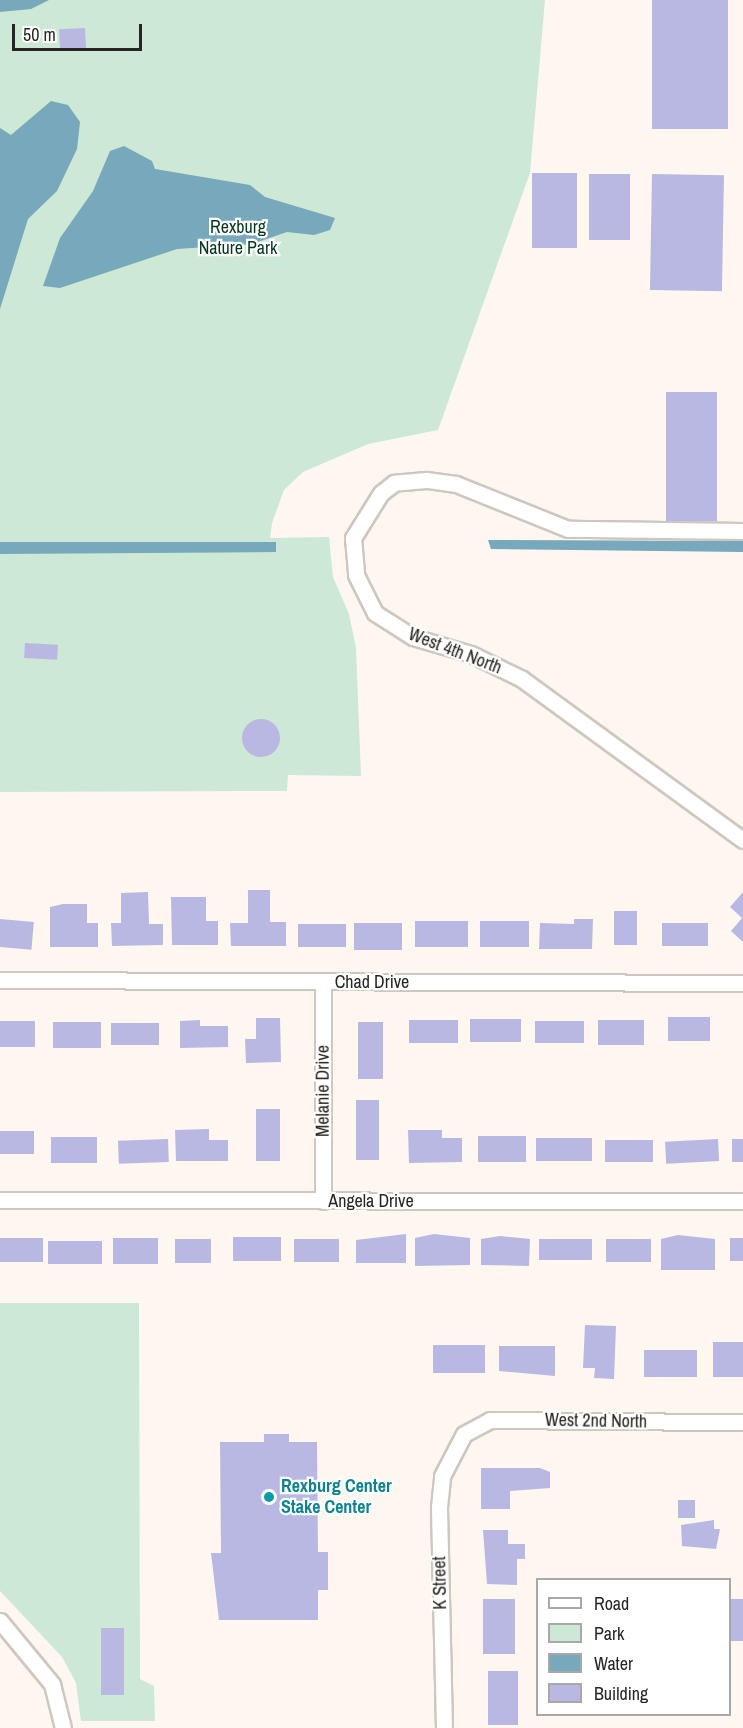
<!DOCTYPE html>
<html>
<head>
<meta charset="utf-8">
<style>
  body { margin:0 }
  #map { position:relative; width:743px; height:1728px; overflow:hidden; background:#fef7f0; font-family:"Archivo Narrow",sans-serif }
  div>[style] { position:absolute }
  .green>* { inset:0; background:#cde8d5 }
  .water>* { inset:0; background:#77a8bb }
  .building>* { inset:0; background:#b8b8e2; transform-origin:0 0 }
  .round { border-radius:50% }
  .roads { filter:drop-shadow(2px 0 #cec7c0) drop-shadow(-2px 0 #cec7c0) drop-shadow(0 2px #cec7c0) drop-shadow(0 -2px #cec7c0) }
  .minor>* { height:15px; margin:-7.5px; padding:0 7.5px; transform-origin:7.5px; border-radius:7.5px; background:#fff }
  .dots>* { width:16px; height:16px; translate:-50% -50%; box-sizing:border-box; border:3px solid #fff; border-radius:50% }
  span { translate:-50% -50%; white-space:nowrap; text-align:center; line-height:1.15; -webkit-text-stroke:4.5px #fff; paint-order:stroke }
  .park-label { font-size:18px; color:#02371d }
  .street-label { font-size:18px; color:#272522 }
  .culture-label { font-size:18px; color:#0d838f; font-weight:700 }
  .left { translate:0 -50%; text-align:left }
  .legend { position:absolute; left:536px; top:1578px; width:195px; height:138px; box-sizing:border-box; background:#fff; border:2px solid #a9a8a7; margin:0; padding:8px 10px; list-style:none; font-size:18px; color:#272522 }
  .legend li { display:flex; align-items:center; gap:12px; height:30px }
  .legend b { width:30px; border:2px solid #a9a8a7 }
  .scale { position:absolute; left:12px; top:24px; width:130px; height:27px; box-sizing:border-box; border:3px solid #272522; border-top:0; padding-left:8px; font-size:18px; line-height:21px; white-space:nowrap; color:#272522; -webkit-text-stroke:4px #fff; paint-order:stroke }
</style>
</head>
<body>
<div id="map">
  <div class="green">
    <i style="clip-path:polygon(0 0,545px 0,530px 173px,438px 430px,368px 444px,303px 472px,284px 490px,272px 523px,270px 538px,329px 537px,333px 577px,349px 614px,356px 648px,361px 776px,288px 775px,287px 791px,0 792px)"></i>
    <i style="clip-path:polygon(0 1303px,139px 1303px,140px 1679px,154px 1686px,155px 1721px,81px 1721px,76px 1683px,62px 1657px,0 1591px)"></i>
  </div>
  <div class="water">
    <i style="clip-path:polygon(0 0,49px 0,31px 9px,0 12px)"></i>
    <i style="clip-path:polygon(51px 101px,68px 105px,80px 122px,77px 149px,57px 191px,28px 219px,0 309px,0 128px,11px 135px)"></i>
    <i style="clip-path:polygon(124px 146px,152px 161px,155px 169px,250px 185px,265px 197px,335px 218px,330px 230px,314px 235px,287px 232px,252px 244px,177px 249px,60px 288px,43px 286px,60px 238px,93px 191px,110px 151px)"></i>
    <i style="clip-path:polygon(488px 540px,743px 541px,743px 552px,491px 549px)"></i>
    <i style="clip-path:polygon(0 542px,276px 542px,276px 552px,0 554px)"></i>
  </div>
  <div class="building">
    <i style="left:652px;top:0;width:76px;height:129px"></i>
    <i style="left:85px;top:28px;width:20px;height:26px;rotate:87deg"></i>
    <i style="left:532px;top:173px;width:45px;height:75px"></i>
    <i style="left:589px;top:174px;width:41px;height:66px"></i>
    <i style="left:652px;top:174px;width:72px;height:116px;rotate:1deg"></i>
    <i style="left:666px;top:392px;width:51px;height:129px"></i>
    <i style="left:25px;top:643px;width:33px;height:15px;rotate:3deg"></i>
    <i class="round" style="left:242px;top:719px;width:38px;height:38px"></i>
    <i style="clip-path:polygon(248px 890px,270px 890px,270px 922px,286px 922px,286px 946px,231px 946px,230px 923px,248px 923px)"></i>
    <i style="clip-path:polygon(148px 892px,149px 924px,163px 924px,163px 945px,112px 946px,111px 923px,121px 923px,121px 893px)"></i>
    <i style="clip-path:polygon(743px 892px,743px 942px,731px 931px,742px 918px,730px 907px)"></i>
    <i style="clip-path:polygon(171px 897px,206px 897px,206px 921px,218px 921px,218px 945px,172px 945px)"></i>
    <i style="clip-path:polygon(63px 904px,87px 904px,87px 923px,98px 923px,98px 947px,50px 947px,50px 907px)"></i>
    <i style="left:637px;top:911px;width:34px;height:23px;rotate:90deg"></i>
    <i style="left:0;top:919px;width:34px;height:28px;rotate:5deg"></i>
    <i style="clip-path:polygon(574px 919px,593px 919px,592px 949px,539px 949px,540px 923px,574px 924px)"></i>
    <i style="left:415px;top:921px;width:53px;height:26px"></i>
    <i style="left:480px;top:921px;width:49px;height:26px"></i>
    <i style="left:354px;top:923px;width:48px;height:27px"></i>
    <i style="left:662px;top:923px;width:46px;height:23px"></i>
    <i style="left:298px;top:924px;width:48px;height:23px"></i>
    <i style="left:668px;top:1017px;width:42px;height:24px"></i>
    <i style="clip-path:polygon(256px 1018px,280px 1018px,281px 1062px,246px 1063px,245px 1039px,256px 1039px)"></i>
    <i style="left:470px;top:1019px;width:51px;height:23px"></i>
    <i style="clip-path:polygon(200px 1020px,200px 1026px,228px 1026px,228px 1047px,180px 1048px,180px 1021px)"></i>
    <i style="left:409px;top:1020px;width:49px;height:23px"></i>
    <i style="left:598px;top:1020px;width:46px;height:25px"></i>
    <i style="left:0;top:1021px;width:35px;height:26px"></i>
    <i style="left:535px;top:1021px;width:49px;height:22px"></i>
    <i style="left:53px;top:1022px;width:48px;height:26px"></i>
    <i style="left:358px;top:1022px;width:25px;height:57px"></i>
    <i style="left:111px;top:1023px;width:48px;height:22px"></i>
    <i style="left:356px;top:1100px;width:23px;height:60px"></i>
    <i style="left:256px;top:1109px;width:24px;height:52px"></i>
    <i style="clip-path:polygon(209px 1129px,209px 1140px,228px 1140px,228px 1161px,176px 1161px,175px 1130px)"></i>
    <i style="clip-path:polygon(408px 1130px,442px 1130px,442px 1138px,462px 1138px,462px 1162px,409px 1163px)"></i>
    <i style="left:0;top:1131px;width:34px;height:23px"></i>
    <i style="left:478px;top:1136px;width:48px;height:26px"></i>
    <i style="left:51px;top:1137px;width:46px;height:26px"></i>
    <i style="left:536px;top:1138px;width:56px;height:23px"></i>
    <i style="left:168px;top:1139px;width:23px;height:50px;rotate:88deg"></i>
    <i style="left:718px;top:1139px;width:22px;height:53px;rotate:87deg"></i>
    <i style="left:732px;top:1139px;width:11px;height:23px"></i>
    <i style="left:605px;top:1140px;width:48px;height:22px"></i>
    <i style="clip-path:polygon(406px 1234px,406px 1263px,356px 1263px,356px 1240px)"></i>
    <i style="clip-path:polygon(434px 1234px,470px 1238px,470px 1265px,415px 1266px,415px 1238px)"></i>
    <i style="clip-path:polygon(678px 1235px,715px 1239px,715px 1270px,661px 1270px,661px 1239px)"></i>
    <i style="clip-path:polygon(500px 1236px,530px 1239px,529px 1266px,481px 1265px,481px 1239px)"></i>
    <i style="left:233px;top:1237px;width:48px;height:24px"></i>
    <i style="left:0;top:1238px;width:43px;height:24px"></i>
    <i style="left:158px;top:1238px;width:26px;height:45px;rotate:90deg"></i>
    <i style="left:730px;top:1238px;width:13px;height:23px"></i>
    <i style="left:175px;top:1239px;width:36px;height:24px"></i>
    <i style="left:294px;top:1239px;width:45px;height:23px"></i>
    <i style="left:539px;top:1239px;width:53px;height:21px"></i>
    <i style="left:606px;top:1239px;width:45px;height:23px"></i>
    <i style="left:48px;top:1241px;width:54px;height:23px"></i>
    <i style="clip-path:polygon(585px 1325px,616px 1326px,614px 1379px,594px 1378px,595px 1368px,583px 1368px)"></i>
    <i style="left:713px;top:1342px;width:30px;height:35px"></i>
    <i style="left:433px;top:1345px;width:52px;height:28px"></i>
    <i style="clip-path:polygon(499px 1346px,555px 1346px,555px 1376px,499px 1371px)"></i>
    <i style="left:644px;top:1350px;width:53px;height:27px"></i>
    <i style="clip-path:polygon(264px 1434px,289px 1434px,289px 1442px,317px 1442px,318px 1552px,328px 1552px,328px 1590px,318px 1590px,318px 1620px,219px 1620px,211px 1553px,221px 1553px,220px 1442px,264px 1442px)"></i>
    <i style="clip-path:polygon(481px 1468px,540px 1468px,550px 1472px,550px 1488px,510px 1491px,510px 1509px,481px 1509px)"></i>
    <i style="left:678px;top:1500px;width:17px;height:18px"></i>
    <i style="clip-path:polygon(714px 1520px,714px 1529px,720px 1529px,716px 1549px,682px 1546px,681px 1525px)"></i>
    <i style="clip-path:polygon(483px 1530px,508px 1530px,508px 1544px,525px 1544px,525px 1559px,517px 1559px,517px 1585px,487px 1584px)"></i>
    <i style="left:483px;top:1599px;width:32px;height:55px"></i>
    <i style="left:730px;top:1599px;width:13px;height:42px"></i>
    <i style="left:101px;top:1628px;width:23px;height:67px"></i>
    <i style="left:518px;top:1671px;width:54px;height:30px;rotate:90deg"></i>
  </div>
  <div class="roads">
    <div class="minor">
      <i style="left:743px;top:531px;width:175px;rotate:-179.3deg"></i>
      <i style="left:568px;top:529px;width:121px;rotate:-158.1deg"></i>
      <i style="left:456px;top:484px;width:30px;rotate:-172deg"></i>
      <i style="left:426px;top:480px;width:32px;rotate:175deg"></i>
      <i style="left:394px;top:483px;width:16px;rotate:142deg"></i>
      <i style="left:381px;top:493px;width:53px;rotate:121.9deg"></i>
      <i style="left:353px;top:538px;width:37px;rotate:85deg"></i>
      <i style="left:356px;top:575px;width:42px;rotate:63.4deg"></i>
      <i style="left:375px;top:613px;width:45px;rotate:32.3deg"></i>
      <i style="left:413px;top:637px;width:60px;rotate:16.3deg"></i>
      <i style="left:471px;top:654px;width:57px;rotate:26.1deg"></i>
      <i style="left:522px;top:679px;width:273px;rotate:36.1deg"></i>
      <i style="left:0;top:980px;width:743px;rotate:0.23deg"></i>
      <i style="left:323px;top:981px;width:220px;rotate:90deg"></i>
      <i style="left:0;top:1200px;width:743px;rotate:0.08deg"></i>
      <i style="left:0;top:1621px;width:82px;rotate:50.5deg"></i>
      <i style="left:52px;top:1684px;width:45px;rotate:76deg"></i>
      <i style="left:444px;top:1728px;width:221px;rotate:-91.3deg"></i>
      <i style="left:439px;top:1507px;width:31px;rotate:-84deg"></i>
      <i style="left:442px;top:1476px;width:47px;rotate:-62.4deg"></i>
      <i style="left:464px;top:1434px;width:30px;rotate:-28deg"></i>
      <i style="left:490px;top:1420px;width:253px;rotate:0.5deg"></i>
    </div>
  </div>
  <div class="dots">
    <i style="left:269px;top:1497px;background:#0f9aa8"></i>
  </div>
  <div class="park-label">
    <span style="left:238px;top:238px">Rexburg<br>Nature Park</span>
  </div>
  <div class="street-label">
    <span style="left:455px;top:651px;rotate:21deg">West 4th North</span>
    <span style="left:372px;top:982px">Chad Drive</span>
    <span style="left:323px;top:1091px;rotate:-90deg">Melanie Drive</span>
    <span style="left:371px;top:1201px">Angela Drive</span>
    <span style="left:596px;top:1421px;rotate:1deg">West 2nd North</span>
    <span style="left:440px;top:1583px;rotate:-91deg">K Street</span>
  </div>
  <div class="culture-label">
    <span class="left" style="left:281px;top:1497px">Rexburg Center<br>Stake Center</span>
  </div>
  <ul class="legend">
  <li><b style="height:8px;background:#fff"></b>Road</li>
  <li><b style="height:16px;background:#cde8d5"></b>Park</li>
  <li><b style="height:16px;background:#77a8bb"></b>Water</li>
  <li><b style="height:16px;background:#b8b8e2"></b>Building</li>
  </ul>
  <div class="scale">50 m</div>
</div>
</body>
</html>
